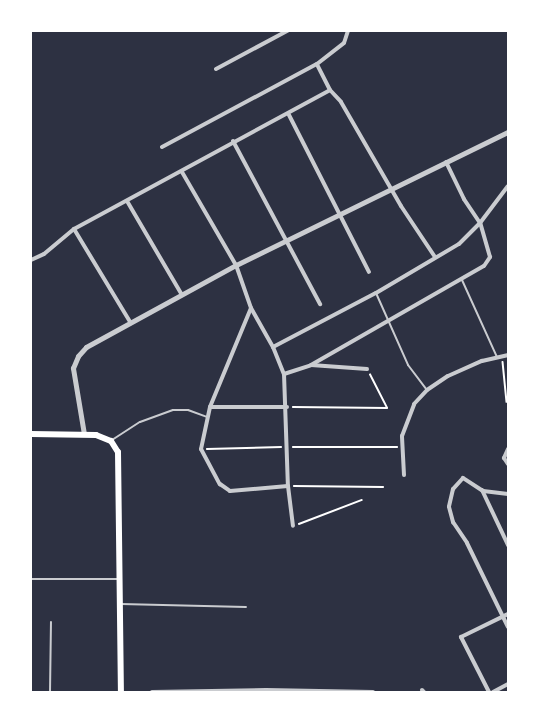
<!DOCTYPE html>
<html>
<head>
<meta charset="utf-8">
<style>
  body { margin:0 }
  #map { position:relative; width:539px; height:723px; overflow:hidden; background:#2d3142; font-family:Raleway,sans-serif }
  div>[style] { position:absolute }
  .path>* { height:1.5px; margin:-0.75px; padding:0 0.75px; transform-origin:0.75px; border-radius:0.75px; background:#fff }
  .service>* { height:2px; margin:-1px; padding:0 1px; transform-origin:1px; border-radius:1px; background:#caccd0 }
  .minor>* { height:4px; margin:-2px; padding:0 2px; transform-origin:2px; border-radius:2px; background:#caccd0 }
  .tertiary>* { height:5px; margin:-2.5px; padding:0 2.5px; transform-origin:2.5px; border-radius:2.5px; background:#caccd0 }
  .primary>* { height:6px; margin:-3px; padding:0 3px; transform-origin:3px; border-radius:3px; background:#fff }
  span { translate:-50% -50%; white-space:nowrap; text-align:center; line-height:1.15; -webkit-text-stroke:4px #fff; paint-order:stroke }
  .frame { position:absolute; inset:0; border:32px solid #fff; pointer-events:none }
</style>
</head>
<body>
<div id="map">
  <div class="path">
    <i style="left:503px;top:362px;width:40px;rotate:84.3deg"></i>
    <i style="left:293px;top:407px;width:94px;rotate:0.6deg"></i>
    <i style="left:387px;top:408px;width:37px;rotate:-117deg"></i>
    <i style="left:293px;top:447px;width:104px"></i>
    <i style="left:207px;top:449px;width:74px;rotate:-1.5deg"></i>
    <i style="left:294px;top:486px;width:89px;rotate:0.6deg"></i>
    <i style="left:299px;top:524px;width:67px;rotate:-20.9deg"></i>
  </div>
  <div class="service">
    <i style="left:462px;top:280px;width:85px;rotate:65.6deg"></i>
    <i style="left:376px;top:293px;width:79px;rotate:66deg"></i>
    <i style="left:408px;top:365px;width:30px;rotate:53deg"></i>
    <i style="left:112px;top:440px;width:33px;rotate:-33deg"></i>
    <i style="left:140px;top:422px;width:35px;rotate:-20deg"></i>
    <i style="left:173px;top:410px;width:15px"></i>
    <i style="left:188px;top:410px;width:20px;rotate:20deg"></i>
    <i style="left:31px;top:579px;width:87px"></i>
    <i style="left:121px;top:604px;width:125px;rotate:1.4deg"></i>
    <i style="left:50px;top:692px;width:70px;rotate:-89.2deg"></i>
  </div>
  <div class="minor">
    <i style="left:216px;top:69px;width:81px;rotate:-28.2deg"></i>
    <i style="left:330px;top:90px;width:16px;rotate:47deg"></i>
    <i style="left:341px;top:102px;width:120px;rotate:60deg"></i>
    <i style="left:401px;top:206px;width:61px;rotate:56.3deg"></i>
    <i style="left:289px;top:115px;width:176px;rotate:63deg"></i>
    <i style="left:233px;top:141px;width:185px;rotate:61.9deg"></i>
    <i style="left:162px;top:147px;width:176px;rotate:-28.2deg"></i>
    <i style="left:317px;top:64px;width:34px;rotate:-38deg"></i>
    <i style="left:344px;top:43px;width:13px;rotate:-72deg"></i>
    <i style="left:182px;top:172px;width:108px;rotate:59.9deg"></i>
    <i style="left:236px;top:265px;width:46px;rotate:70.8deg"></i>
    <i style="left:251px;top:308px;width:45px;rotate:60.6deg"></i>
    <i style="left:273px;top:347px;width:29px;rotate:68deg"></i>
    <i style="left:284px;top:374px;width:112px;rotate:88deg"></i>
    <i style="left:288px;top:486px;width:40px;rotate:82.9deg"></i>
    <i style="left:127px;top:201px;width:109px;rotate:59.7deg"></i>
    <i style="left:74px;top:229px;width:109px;rotate:58.9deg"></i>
    <i style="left:31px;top:260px;width:14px;rotate:-25deg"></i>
    <i style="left:44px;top:254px;width:39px;rotate:-40deg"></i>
    <i style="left:74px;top:229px;width:291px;rotate:-28.5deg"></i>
    <i style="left:330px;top:90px;width:29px;rotate:-117deg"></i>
    <i style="left:251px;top:308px;width:107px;rotate:112.5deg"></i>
    <i style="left:210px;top:407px;width:43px;rotate:102.1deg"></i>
    <i style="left:201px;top:449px;width:40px;rotate:62deg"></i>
    <i style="left:220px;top:484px;width:12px;rotate:35deg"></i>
    <i style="left:230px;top:491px;width:58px;rotate:-4.9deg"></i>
    <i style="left:273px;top:347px;width:116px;rotate:-27.7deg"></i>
    <i style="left:376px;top:293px;width:96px;rotate:-30.6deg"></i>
    <i style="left:459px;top:244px;width:30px;rotate:-45deg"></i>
    <i style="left:480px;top:223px;width:46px;rotate:-52.9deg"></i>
    <i style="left:367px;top:369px;width:56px;rotate:-175.9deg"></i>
    <i style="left:311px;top:365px;width:199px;rotate:-29.8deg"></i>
    <i style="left:484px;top:266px;width:11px;rotate:-56deg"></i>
    <i style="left:490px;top:257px;width:35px;rotate:-106deg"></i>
    <i style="left:480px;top:223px;width:29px;rotate:-124deg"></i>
    <i style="left:464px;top:199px;width:41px;rotate:-115.9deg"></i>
    <i style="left:284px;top:374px;width:28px;rotate:-18deg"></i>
    <i style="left:210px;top:407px;width:77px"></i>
    <i style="left:508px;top:449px;width:10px;rotate:114deg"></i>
    <i style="left:504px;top:458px;width:7px;rotate:56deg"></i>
    <i style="left:404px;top:475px;width:39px;rotate:-93deg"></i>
    <i style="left:402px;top:436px;width:34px;rotate:-69deg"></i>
    <i style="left:414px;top:404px;width:19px;rotate:-47deg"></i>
    <i style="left:427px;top:390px;width:25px;rotate:-34deg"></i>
    <i style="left:448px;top:376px;width:37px;rotate:-24deg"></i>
    <i style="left:482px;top:361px;width:27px;rotate:-13deg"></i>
    <i style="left:482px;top:490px;width:61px;rotate:64.7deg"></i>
    <i style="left:508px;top:494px;width:25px;rotate:-173deg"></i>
    <i style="left:483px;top:491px;width:24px;rotate:-147deg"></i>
    <i style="left:463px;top:478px;width:15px;rotate:132deg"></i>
    <i style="left:453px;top:489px;width:18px;rotate:103deg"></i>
    <i style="left:449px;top:507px;width:16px;rotate:75deg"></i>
    <i style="left:453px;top:522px;width:25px;rotate:56deg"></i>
    <i style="left:467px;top:543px;width:93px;rotate:64deg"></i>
    <i style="left:422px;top:690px;width:3px;rotate:45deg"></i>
    <i style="left:152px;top:692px;width:114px;rotate:-1deg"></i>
    <i style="left:266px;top:690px;width:107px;rotate:1.1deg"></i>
    <i style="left:489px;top:692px;width:62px;rotate:-117deg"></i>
    <i style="left:461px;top:637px;width:52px;rotate:-26.1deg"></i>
    <i style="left:493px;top:692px;width:17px;rotate:-28deg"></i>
  </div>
  <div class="tertiary">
    <i style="left:84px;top:434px;width:67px;rotate:-99.5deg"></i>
    <i style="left:73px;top:368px;width:13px;rotate:-67deg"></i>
    <i style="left:78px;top:356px;width:12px;rotate:-48deg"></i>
    <i style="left:86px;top:347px;width:171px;rotate:-28.7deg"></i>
    <i style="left:236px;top:265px;width:303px;rotate:-26.1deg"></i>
  </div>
  <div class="primary">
    <i style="left:31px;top:434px;width:65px;rotate:0.9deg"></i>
    <i style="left:96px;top:435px;width:16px;rotate:22deg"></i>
    <i style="left:111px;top:441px;width:13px;rotate:58deg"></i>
    <i style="left:118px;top:452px;width:240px;rotate:89.3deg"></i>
  </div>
  <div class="frame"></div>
</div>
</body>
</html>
